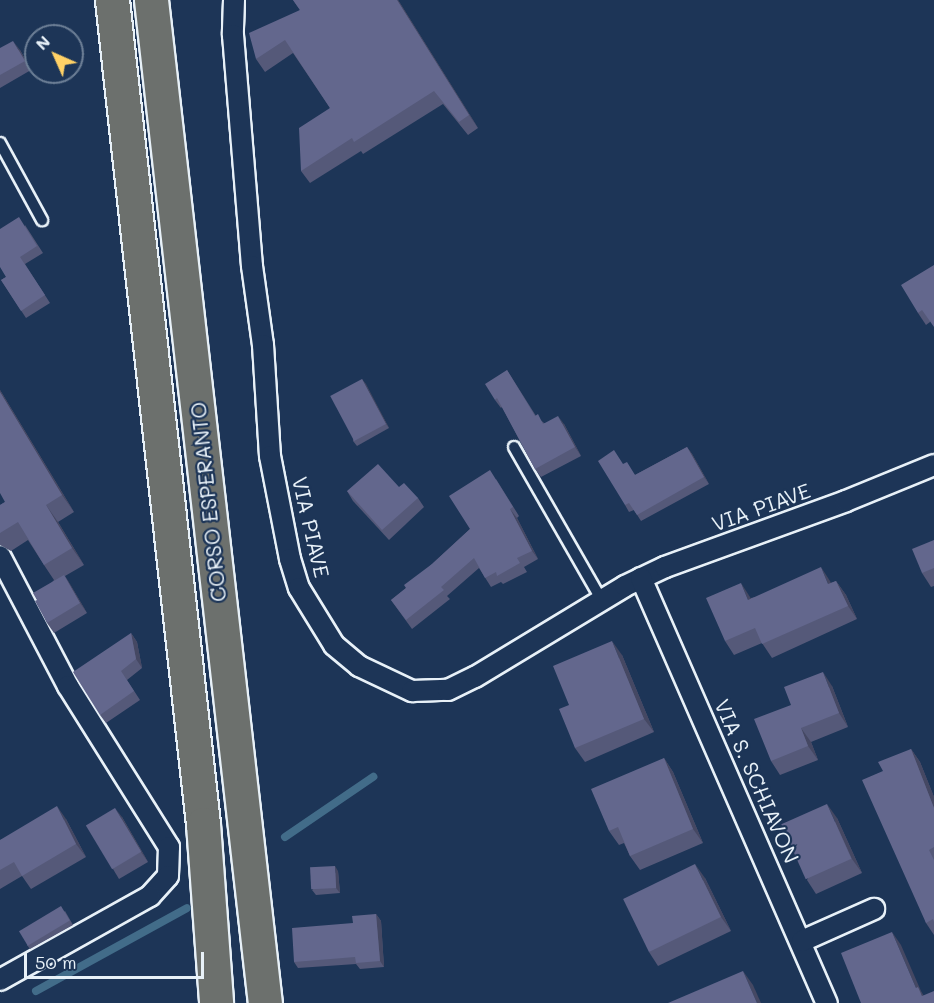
<!DOCTYPE html>
<html>
<head>
<meta charset="utf-8">
<style>
  body { margin:0 }
  #map { position:relative; width:934px; height:1003px; overflow:hidden; background:#1d3557; font-family:Mali,sans-serif }
  div>[style] { position:absolute }
  .stream>* { height:8px; margin:-4px; padding:0 4px; transform-origin:4px; border-radius:4px; background:#426c89 }
  .roads { filter:drop-shadow(2px 0 #e8f1f8) drop-shadow(-2px 0 #e8f1f8) drop-shadow(0 2px #e8f1f8) drop-shadow(0 -2px #e8f1f8) }
  .lane>* { height:10px; margin:-5px; padding:0 5px; transform-origin:5px; border-radius:5px; background:#1d3557 }
  .street>* { height:20px; margin:-10px; padding:0 10px; transform-origin:10px; border-radius:10px; background:#1d3557 }
  .highway>* { height:33px; margin:-16.5px; padding:0 16.5px; transform-origin:16.5px; border-radius:16.5px; background:#6c706d }
  .wall>* { inset:0; background:#555979 }
  .shaded-wall>* { inset:0; background:#454863 }
  .building>* { inset:0; background:#63678d; transform-origin:0 0 }
  span { translate:-50% -50%; white-space:nowrap; text-align:center; line-height:1.15; -webkit-text-stroke:4.5px #1d3557; paint-order:stroke }
  .street-label { font-size:21px; color:#e8f1f8 }
  .north { position:absolute; left:24px; top:24px; width:60px; height:60px; box-sizing:border-box; background:#1d3557; border:2px solid #6e8097; border-radius:50%; rotate:315deg; font-size:16px; font-weight:700; line-height:24px; text-align:center; color:#e8f1f8 }
  .north::after { content:''; display:block; margin:auto; width:21px; height:27px; background:#ffd166; clip-path:polygon(50% 0,100% 100%,50% 72%,0 100%) }
  .scale { position:absolute; left:24px; top:952px; width:180px; height:27px; box-sizing:border-box; border:3px solid #e8f1f8; border-top:0; padding-left:8px; font-size:18px; line-height:21px; white-space:nowrap; color:#e8f1f8; -webkit-text-stroke:4px #1d3557; paint-order:stroke }
</style>
</head>
<body>
<div id="map">
  <div class="stream">
    <i style="left:285px;top:837px;width:107px;rotate:-34.3deg"></i>
    <i style="left:36px;top:991px;width:172px;rotate:-28.8deg"></i>
  </div>
  <div class="roads">
    <div class="lane">
      <i style="left:0;top:143px;width:88px;rotate:61.4deg"></i>
      <i style="left:514px;top:447px;width:175px;rotate:60.2deg"></i>
    </div>
    <div class="street">
      <i style="left:234px;top:0;width:35px;rotate:92deg"></i>
      <i style="left:233px;top:35px;width:232px;rotate:85.3deg"></i>
      <i style="left:252px;top:266px;width:80px;rotate:82.1deg"></i>
      <i style="left:263px;top:345px;width:111px;rotate:86.4deg"></i>
      <i style="left:270px;top:456px;width:105px;rotate:79deg"></i>
      <i style="left:290px;top:559px;width:30px;rotate:73deg"></i>
      <i style="left:299px;top:588px;width:67px;rotate:58.4deg"></i>
      <i style="left:334px;top:645px;width:33px;rotate:40deg"></i>
      <i style="left:359px;top:666px;width:59px;rotate:25.3deg"></i>
      <i style="left:412px;top:691px;width:36px;rotate:-2deg"></i>
      <i style="left:448px;top:690px;width:30px;rotate:-26deg"></i>
      <i style="left:475px;top:677px;width:175px;rotate:-31.2deg"></i>
      <i style="left:625px;top:586px;width:44px;rotate:-25.4deg"></i>
      <i style="left:665px;top:567px;width:193px;rotate:-20deg"></i>
      <i style="left:846px;top:501px;width:95px;rotate:-22.2deg"></i>
      <i style="left:0;top:556px;width:147px;rotate:62.4deg"></i>
      <i style="left:68px;top:686px;width:190px;rotate:57.9deg"></i>
      <i style="left:169px;top:847px;width:29px;rotate:92deg"></i>
      <i style="left:168px;top:876px;width:27px;rotate:132deg"></i>
      <i style="left:150px;top:896px;width:172px;rotate:150.8deg"></i>
      <i style="left:641px;top:578px;width:464px;rotate:66.4deg"></i>
      <i style="left:802px;top:941px;width:79px;rotate:-24deg"></i>
    </div>
    <div class="highway">
      <i style="left:112px;top:0;width:829px;rotate:83.7deg"></i>
      <i style="left:203px;top:824px;width:179px;rotate:85.8deg"></i>
      <i style="left:151px;top:0;width:1009px;rotate:83.52deg"></i>
    </div>
  </div>
  <div class="wall">
    <i style="clip-path:polygon(293px 0,398px 0,478px 128px,468px 135px,443px 104px,363px 154px,361px 151px,310px 183px,301px 171px,330px 108px,293px 53px,265px 72px,256px 59px,300px 10px)"></i>
    <i style="clip-path:polygon(0 48px,20px 50px,31px 70px,0 88px)"></i>
    <i style="clip-path:polygon(25px 225px,43px 253px,25px 264px,50px 303px,26px 318px,1px 280px,6px 277px)"></i>
    <i style="clip-path:polygon(934px 265px,930px 322px,926px 325px,918px 313px)"></i>
    <i style="clip-path:polygon(507px 370px,536px 416px,544px 423px,564px 424px,581px 456px,541px 477px,535px 469px,502px 407px,501px 408px,495px 400px)"></i>
    <i style="clip-path:polygon(362px 379px,389px 428px,357px 446px,353px 441px)"></i>
    <i style="clip-path:polygon(0 390px,74px 512px,58px 522px,84px 565px,65px 576px,87px 613px,54px 633px,47px 623px,37px 600px,54px 580px,44px 565px,28px 540px,11px 551px,0 545px,0 505px,5px 502px)"></i>
    <i style="clip-path:polygon(687px 447px,692px 454px,709px 484px,641px 521px,634px 510px,629px 512px,625px 505px,623px 464px,635px 475px)"></i>
    <i style="clip-path:polygon(496px 479px,519px 516px,517px 518px,538px 559px,524px 567px,527px 572px,503px 584px,501px 582px,491px 587px,479px 568px,447px 596px,450px 599px,412px 629px,391px 600px,406px 588px,470px 529px)"></i>
    <i style="clip-path:polygon(399px 487px,418px 498px,424px 507px,389px 540px,353px 501px,347px 491px)"></i>
    <i style="clip-path:polygon(934px 540px,934px 586px,931px 587px,922px 573px)"></i>
    <i style="clip-path:polygon(836px 581px,846px 595px,857px 619px,772px 658px,762px 643px,734px 655px,725px 641px,751px 598px,831px 583px)"></i>
    <i style="clip-path:polygon(131px 633px,137px 642px,142px 668px,127px 680px,140px 700px,106px 723px,100px 715px)"></i>
    <i style="clip-path:polygon(622px 655px,654px 732px,585px 762px,575px 748px,569px 705px)"></i>
    <i style="clip-path:polygon(832px 686px,848px 727px,811px 742px,818px 760px,780px 775px,771px 761px,791px 705px)"></i>
    <i style="clip-path:polygon(911px 749px,920px 762px,934px 797px,934px 935px,926px 923px,883px 771px)"></i>
    <i style="clip-path:polygon(664px 758px,673px 772px,703px 843px,640px 870px,630px 856px,624px 843px,619px 845px,609px 831px)"></i>
    <i style="clip-path:polygon(122px 817px,148px 862px,119px 879px,113px 869px)"></i>
    <i style="clip-path:polygon(837px 818px,862px 873px,816px 894px,807px 880px)"></i>
    <i style="clip-path:polygon(66px 819px,86px 857px,31px 889px,22px 876px,0 889px,0 840px)"></i>
    <i style="clip-path:polygon(338px 871px,340px 893px,316px 895px,312px 890px)"></i>
    <i style="clip-path:polygon(705px 878px,731px 931px,658px 966px,649px 952px)"></i>
    <i style="clip-path:polygon(65px 911px,73px 925px,30px 949px,27px 945px)"></i>
    <i style="clip-path:polygon(376px 914px,381px 921px,384px 967px,360px 969px,356px 964px,298px 968px,294px 962px,353px 923px)"></i>
  </div>
  <div class="shaded-wall">
    <i style="clip-path:polygon(397px 0,398px 0,478px 128px,469px 115px)"></i>
    <i style="clip-path:polygon(13px 41px,20px 50px,31px 70px,25px 61px)"></i>
    <i style="clip-path:polygon(362px 379px,366px 384px,389px 428px,386px 424px)"></i>
    <i style="clip-path:polygon(0 390px,74px 512px,62px 495px,0 392px)"></i>
    <i style="clip-path:polygon(558px 416px,564px 424px,581px 456px,575px 447px)"></i>
    <i style="clip-path:polygon(687px 447px,692px 454px,709px 484px,704px 477px)"></i>
    <i style="clip-path:polygon(46px 505px,58px 522px,84px 565px,72px 548px)"></i>
    <i style="clip-path:polygon(510px 509px,517px 518px,538px 559px,532px 551px)"></i>
    <i style="clip-path:polygon(821px 567px,830px 581px,838px 598px,828px 584px)"></i>
    <i style="clip-path:polygon(64px 575px,70px 584px,87px 613px,80px 603px)"></i>
    <i style="clip-path:polygon(836px 581px,846px 595px,857px 619px,848px 606px)"></i>
    <i style="clip-path:polygon(741px 583px,750px 597px,758px 614px,748px 600px)"></i>
    <i style="clip-path:polygon(131px 633px,137px 642px,142px 668px,136px 659px)"></i>
    <i style="clip-path:polygon(612px 641px,622px 655px,654px 732px,644px 719px)"></i>
    <i style="clip-path:polygon(823px 672px,832px 686px,848px 727px,839px 713px)"></i>
    <i style="clip-path:polygon(801px 728px,811px 742px,818px 760px,808px 746px)"></i>
    <i style="clip-path:polygon(911px 749px,920px 762px,934px 797px,934px 808px)"></i>
    <i style="clip-path:polygon(664px 758px,673px 772px,703px 843px,693px 829px)"></i>
    <i style="clip-path:polygon(827px 804px,837px 818px,862px 873px,852px 859px)"></i>
    <i style="clip-path:polygon(57px 806px,66px 819px,86px 857px,76px 844px)"></i>
    <i style="clip-path:polygon(115px 808px,122px 817px,148px 862px,141px 852px)"></i>
    <i style="clip-path:polygon(695px 864px,705px 878px,731px 931px,721px 917px)"></i>
    <i style="clip-path:polygon(335px 866px,338px 871px,340px 893px,336px 888px)"></i>
    <i style="clip-path:polygon(376px 914px,381px 921px,384px 967px,380px 961px)"></i>
    <i style="clip-path:polygon(892px 932px,901px 945px,921px 991px,928px 1003px,916px 988px)"></i>
    <i style="clip-path:polygon(743px 971px,753px 985px,761px 1003px,757px 1003px)"></i>
  </div>
  <div class="building">
    <i style="clip-path:polygon(293px 0,397px 0,469px 115px,459px 122px,434px 91px,354px 142px,352px 138px,301px 171px,299px 128px,330px 108px,285px 40px,256px 59px,249px 33px,300px 10px)"></i>
    <i style="clip-path:polygon(13px 41px,25px 61px,0 75px,0 48px)"></i>
    <i style="clip-path:polygon(19px 217px,37px 246px,20px 257px,45px 295px,21px 311px,1px 280px,6px 277px,0 267px,0 229px)"></i>
    <i style="clip-path:polygon(934px 265px,934px 327px,922px 310px,918px 313px,901px 285px)"></i>
    <i style="clip-path:polygon(507px 370px,535px 416px,538px 414px,543px 424px,558px 416px,575px 447px,535px 469px,497px 398px,495px 400px,485px 384px)"></i>
    <i style="left:362px;top:379px;width:51px;height:36px;rotate:62deg"></i>
    <i style="clip-path:polygon(0 392px,62px 495px,46px 505px,72px 548px,44px 565px,18px 522px,0 533px,0 505px,5px 502px,0 493px)"></i>
    <i style="clip-path:polygon(687px 447px,704px 477px,637px 515px,629px 503px,625px 505px,598px 461px,614px 450px,623px 464px,627px 462px,635px 475px)"></i>
    <i style="clip-path:polygon(378px 464px,399px 487px,404px 483px,418px 498px,382px 530px,347px 491px)"></i>
    <i style="clip-path:polygon(490px 470px,513px 507px,510px 509px,532px 551px,517px 558px,520px 563px,497px 576px,496px 572px,485px 578px,474px 558px,441px 587px,444px 590px,406px 620px,391px 600px,406px 588px,404px 585px,432px 564px,470px 529px,449px 496px)"></i>
    <i style="clip-path:polygon(934px 540px,934px 568px,922px 573px,912px 549px)"></i>
    <i style="clip-path:polygon(821px 567px,828px 584px,836px 581px,848px 606px,762px 644px,755px 628px,725px 641px,706px 598px,741px 583px,748px 600px)"></i>
    <i style="clip-path:polygon(64px 575px,80px 603px,47px 623px,35px 601px,37px 600px,33px 593px)"></i>
    <i style="clip-path:polygon(131px 633px,136px 659px,121px 671px,134px 691px,100px 715px,73px 672px)"></i>
    <i style="clip-path:polygon(612px 641px,644px 719px,575px 748px,559px 709px,569px 705px,553px 666px)"></i>
    <i style="clip-path:polygon(823px 672px,839px 713px,801px 728px,808px 746px,771px 761px,754px 719px,791px 705px,784px 687px)"></i>
    <i style="clip-path:polygon(911px 749px,934px 808px,934px 847px,929px 850px,934px 860px,934px 922px,933px 919px,926px 923px,862px 780px,883px 771px,878px 762px)"></i>
    <i style="clip-path:polygon(664px 758px,693px 829px,630px 856px,618px 827px,609px 831px,591px 789px)"></i>
    <i style="left:827px;top:804px;width:60px;height:50px;rotate:66deg"></i>
    <i style="clip-path:polygon(57px 806px,76px 844px,22px 876px,14px 862px,0 870px,0 840px)"></i>
    <i style="left:115px;top:808px;width:51px;height:34px;rotate:59deg"></i>
    <i style="left:695px;top:864px;width:59px;height:80px;rotate:64deg"></i>
    <i style="left:335px;top:866px;width:22px;height:25px;rotate:87deg"></i>
    <i style="left:61px;top:906px;width:17px;height:49px;rotate:59deg"></i>
    <i style="clip-path:polygon(376px 914px,380px 961px,356px 963px,355px 957px,294px 962px,292px 928px,353px 923px,352px 916px)"></i>
    <i style="clip-path:polygon(892px 932px,916px 988px,918px 987px,922px 996px,934px 991px,934px 1003px,861px 1003px,841px 953px)"></i>
    <i style="clip-path:polygon(743px 971px,757px 1003px,668px 1003px)"></i>
  </div>
  <div class="street-label">
    <span style="left:208px;top:502px;rotate:-96deg">CORSO ESPERANTO</span>
    <span style="left:761px;top:507px;rotate:-20deg">VIA PIAVE</span>
    <span style="left:311px;top:527px;rotate:77deg">VIA PIAVE</span>
    <span style="left:757px;top:781px;rotate:66deg">VIA S. SCHIAVON</span>
  </div>
  <div class="north">N</div>
  <div class="scale">50 m</div>
</div>
</body>
</html>
